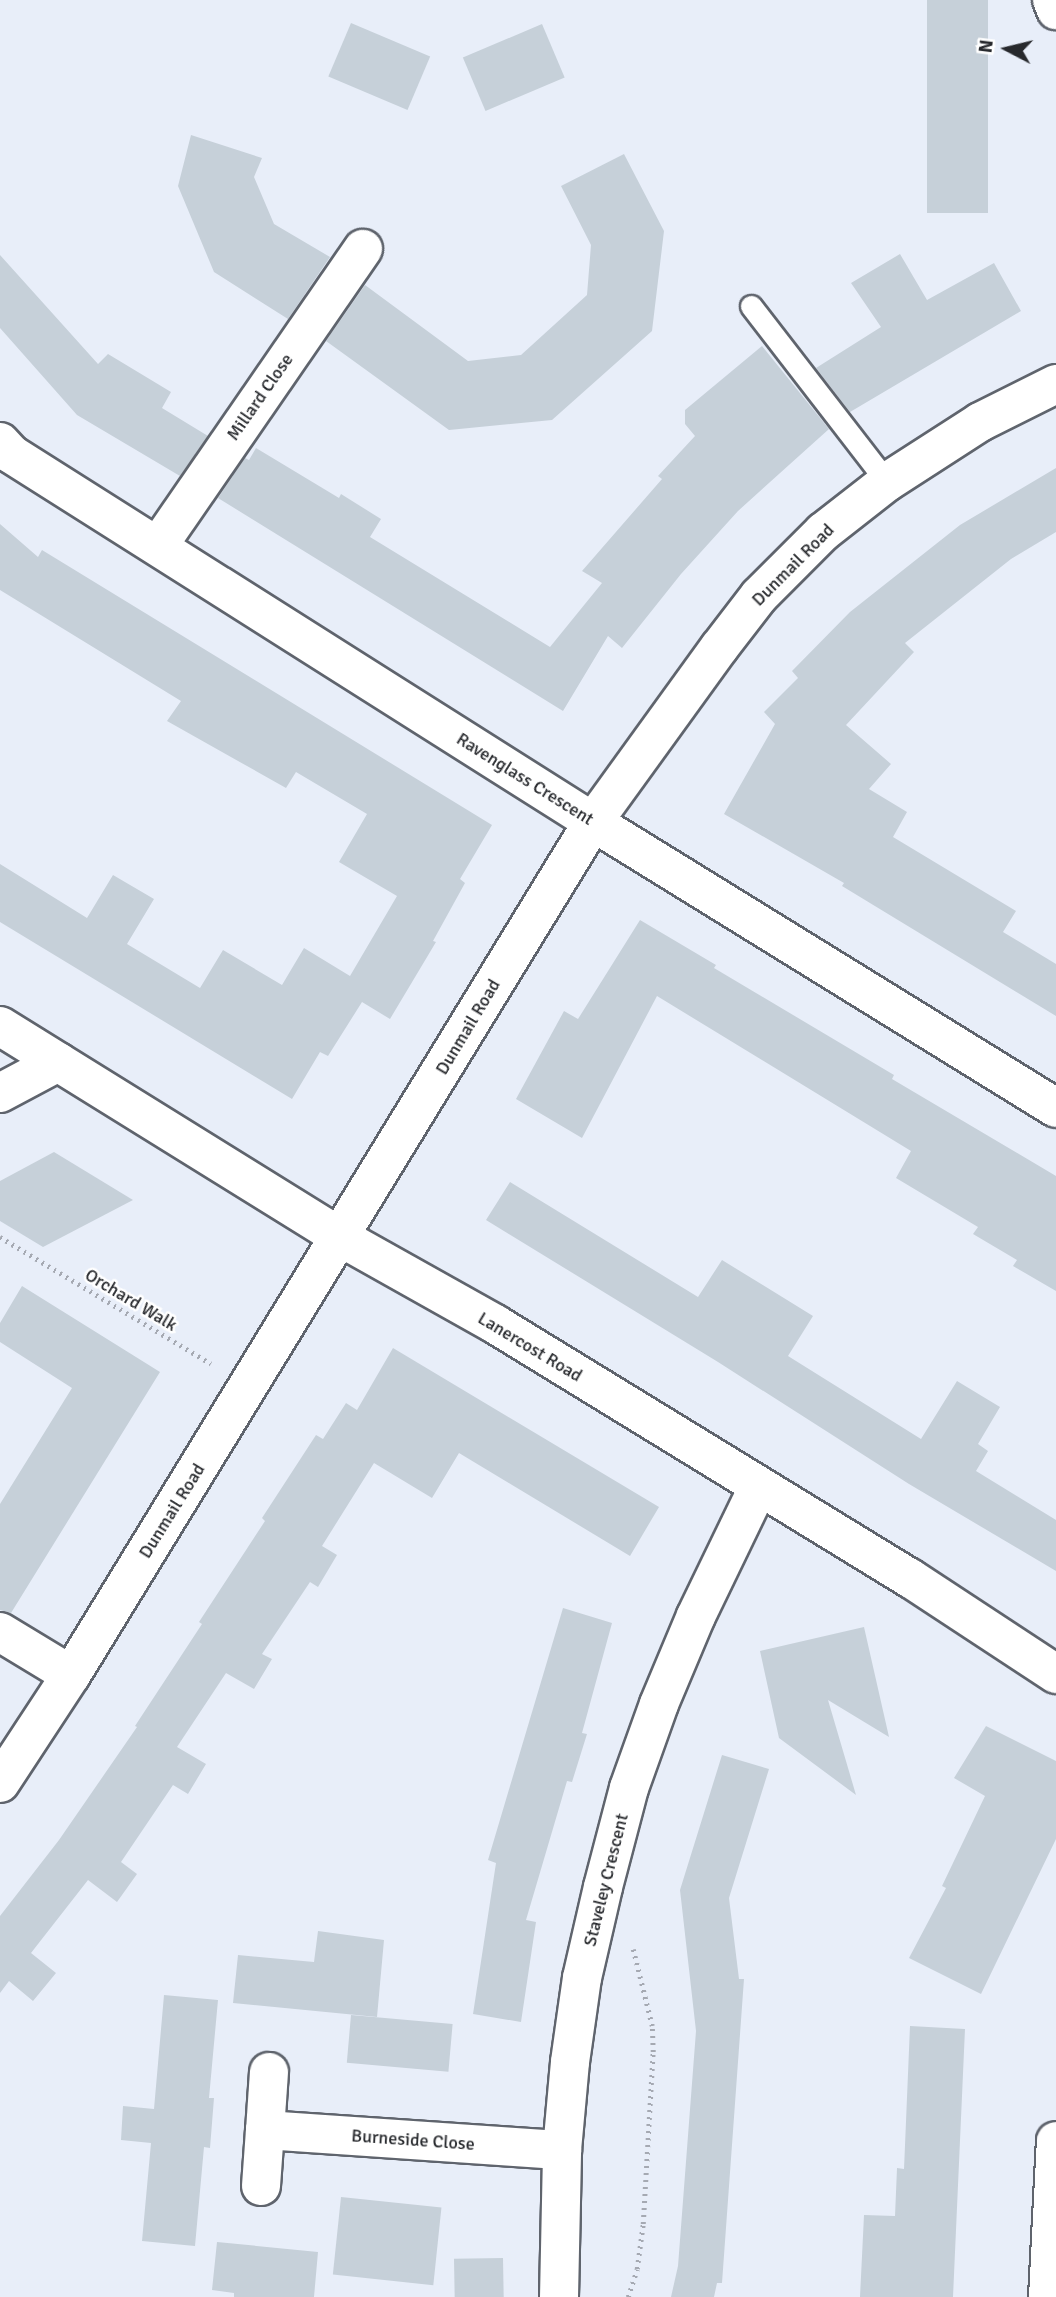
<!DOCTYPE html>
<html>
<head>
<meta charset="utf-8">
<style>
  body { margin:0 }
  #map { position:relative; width:1056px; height:2297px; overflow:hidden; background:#e8eef9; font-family:Signika,sans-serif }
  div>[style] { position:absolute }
  .building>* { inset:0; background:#c6d0d9; transform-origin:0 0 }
  .path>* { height:4.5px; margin-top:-2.25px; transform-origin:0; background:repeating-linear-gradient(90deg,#a5a9b2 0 2px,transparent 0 7px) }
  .roads { filter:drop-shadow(2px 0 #5f646d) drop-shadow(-2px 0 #5f646d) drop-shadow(0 2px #5f646d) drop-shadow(0 -2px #5f646d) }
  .lane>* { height:21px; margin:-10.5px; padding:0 10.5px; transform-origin:10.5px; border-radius:10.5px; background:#fff }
  .street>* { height:38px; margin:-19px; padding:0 19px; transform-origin:19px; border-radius:19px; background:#fff }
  span { translate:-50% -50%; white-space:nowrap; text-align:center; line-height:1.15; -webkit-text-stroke:5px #fff; paint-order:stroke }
  .street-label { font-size:18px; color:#27292d }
  .north { position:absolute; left:972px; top:14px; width:70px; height:70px; -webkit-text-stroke:5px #fff; paint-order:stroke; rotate:277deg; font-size:19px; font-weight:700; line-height:28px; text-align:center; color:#27292d }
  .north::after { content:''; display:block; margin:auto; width:24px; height:32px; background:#27292d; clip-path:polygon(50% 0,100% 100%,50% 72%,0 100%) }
</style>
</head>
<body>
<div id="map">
  <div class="building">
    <i style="left:927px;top:0;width:61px;height:213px"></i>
    <i style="left:351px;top:23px;width:86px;height:58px;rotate:23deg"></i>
    <i style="left:542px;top:24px;width:58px;height:86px;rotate:67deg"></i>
    <i style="clip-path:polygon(191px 135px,262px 158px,254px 177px,274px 224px,330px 257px,288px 319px,214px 272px,178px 186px)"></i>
    <i style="clip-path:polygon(624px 154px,664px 231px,652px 331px,552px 420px,449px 430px,326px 341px,365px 285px,468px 361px,521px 355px,587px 295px,591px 245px,561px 186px)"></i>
    <i style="clip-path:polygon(900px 254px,927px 300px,994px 263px,1021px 311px,850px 412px,816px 368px,881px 327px,851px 283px)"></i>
    <i style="clip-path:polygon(0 255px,98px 364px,108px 354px,171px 392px,162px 408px,208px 436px,180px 476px,77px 415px,0 328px)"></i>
    <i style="clip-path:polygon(762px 346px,829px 429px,738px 511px,681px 574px,622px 648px,608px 636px,563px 711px,218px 498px,245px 458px,249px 460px,256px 448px,339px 498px,341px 494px,381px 519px,370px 537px,550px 647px,602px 583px,582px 571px,662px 479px,658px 476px,695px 436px,685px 424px,685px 410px)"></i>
    <i style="clip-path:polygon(1056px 468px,1056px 532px,1011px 559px,905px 643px,914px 652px,846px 725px,891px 764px,869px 789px,907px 812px,893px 837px,1016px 911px,1003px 932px,1056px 964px,1056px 1016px,842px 886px,844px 883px,724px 814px,775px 724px,764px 712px,798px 678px,792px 671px,850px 612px,960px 525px)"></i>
    <i style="clip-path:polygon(0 524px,38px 557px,42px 550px,492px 825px,460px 879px,465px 883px,433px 941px,436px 942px,390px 1019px,362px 1002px,328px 1056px,320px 1052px,292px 1099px,0 922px,0 864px,87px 918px,113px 875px,154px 899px,127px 944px,200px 988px,223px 950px,282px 985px,304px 948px,350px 976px,397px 896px,339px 862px,367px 814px,296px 772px,286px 788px,167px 721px,181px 701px,0 590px)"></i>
    <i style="clip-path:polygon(640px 920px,716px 965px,714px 968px,894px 1075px,892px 1079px,1056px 1176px,1056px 1291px,1013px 1266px,1017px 1260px,973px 1234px,978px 1227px,896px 1178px,911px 1151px,657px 996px,582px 1138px,516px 1099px,564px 1011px,578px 1019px)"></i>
    <i style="clip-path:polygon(54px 1152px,133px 1200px,43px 1247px,0 1221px,0 1181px)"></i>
    <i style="clip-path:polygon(510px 1182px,698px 1297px,722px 1260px,813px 1316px,788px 1356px,921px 1439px,957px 1381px,1000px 1407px,978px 1444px,988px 1451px,976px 1471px,1056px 1520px,1056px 1571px,909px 1484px,718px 1362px,486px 1220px)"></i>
    <i style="clip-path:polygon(22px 1286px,160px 1372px,11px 1613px,0 1610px,0 1504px,72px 1388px,0 1342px,0 1323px)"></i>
    <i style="clip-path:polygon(393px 1348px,659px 1507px,630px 1556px,459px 1453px,432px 1498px,374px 1463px,322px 1546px,337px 1555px,318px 1587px,310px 1582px,262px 1654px,272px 1659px,254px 1689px,226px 1673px,177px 1747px,206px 1764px,188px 1794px,173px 1785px,121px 1862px,137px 1874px,117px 1902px,88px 1880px,31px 1953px,56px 1973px,33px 2001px,9px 1981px,0 1993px,0 1916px,59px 1840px,137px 1727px,135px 1726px,202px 1624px,199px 1622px,265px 1521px,262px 1518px,316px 1435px,323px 1439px,346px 1403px,357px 1410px)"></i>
    <i style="clip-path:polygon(563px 1608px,612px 1623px,582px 1733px,587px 1734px,572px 1782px,567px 1781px,526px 1920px,536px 1922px,521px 2022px,473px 2014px,496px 1863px,488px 1860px)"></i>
    <i style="clip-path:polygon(864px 1627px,889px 1737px,828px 1700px,856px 1795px,779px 1738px,760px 1651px)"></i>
    <i style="clip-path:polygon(986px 1726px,1056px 1761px,1056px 1839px,981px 1994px,909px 1958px,946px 1888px,942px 1886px,985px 1796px,954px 1778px)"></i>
    <i style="clip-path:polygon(722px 1755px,769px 1769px,729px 1898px,739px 1979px,744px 1979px,722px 2283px,717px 2283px,714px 2297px,671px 2297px,678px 2266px,696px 2031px,680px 1890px)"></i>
    <i style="clip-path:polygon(318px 1931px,384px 1940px,377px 2017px,233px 2003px,238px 1955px,314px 1962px)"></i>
    <i style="clip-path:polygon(164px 1995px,218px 2000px,209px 2098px,214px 2098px,210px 2148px,204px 2147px,195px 2246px,142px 2241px,151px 2143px,121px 2140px,123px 2106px,154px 2109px)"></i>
    <i style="left:351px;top:2015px;width:102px;height:48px;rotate:5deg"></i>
    <i style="clip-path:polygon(910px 2026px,965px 2029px,953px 2297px,860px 2297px,864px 2215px,895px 2216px,897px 2168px,904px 2169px)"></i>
    <i style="left:341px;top:2197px;width:101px;height:78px;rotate:6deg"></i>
    <i style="clip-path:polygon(217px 2242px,318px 2252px,314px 2297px,234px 2297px,234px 2293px,212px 2290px)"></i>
    <i style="left:503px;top:2258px;width:39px;height:49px;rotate:89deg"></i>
  </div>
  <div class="path">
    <i style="left:0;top:1237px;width:246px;rotate:31deg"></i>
    <i style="left:628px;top:2297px;width:29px;rotate:-72deg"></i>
    <i style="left:637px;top:2269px;width:45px;rotate:-82.4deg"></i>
    <i style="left:643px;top:2224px;width:172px;rotate:-86.7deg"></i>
    <i style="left:653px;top:2052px;width:26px;rotate:-92deg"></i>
    <i style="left:652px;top:2026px;width:79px;rotate:-103.9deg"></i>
  </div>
  <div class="roads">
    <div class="lane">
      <i style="left:751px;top:306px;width:222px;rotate:52.3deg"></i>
    </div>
    <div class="street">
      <i style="left:1052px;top:0;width:11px;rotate:68deg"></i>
      <i style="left:0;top:442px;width:16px;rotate:47deg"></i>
      <i style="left:11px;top:454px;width:689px;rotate:32.31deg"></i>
      <i style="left:593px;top:822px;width:544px;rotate:31.7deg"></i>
      <i style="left:158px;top:546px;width:361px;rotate:-55.4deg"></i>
      <i style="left:0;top:1026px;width:400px;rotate:31.8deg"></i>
      <i style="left:340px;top:1237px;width:178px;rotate:29.3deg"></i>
      <i style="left:495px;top:1324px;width:487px;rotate:31.5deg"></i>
      <i style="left:910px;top:1578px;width:175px;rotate:33.3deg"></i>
      <i style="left:0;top:1093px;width:66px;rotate:-28.1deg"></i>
      <i style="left:0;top:1632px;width:83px;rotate:31.2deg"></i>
      <i style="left:0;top:1783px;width:129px;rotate:-56.7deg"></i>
      <i style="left:71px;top:1675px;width:1000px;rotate:-58.54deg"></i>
      <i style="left:593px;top:822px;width:215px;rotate:-54.1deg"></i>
      <i style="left:719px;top:648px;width:66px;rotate:-52.4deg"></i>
      <i style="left:759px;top:596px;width:91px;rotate:-45deg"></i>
      <i style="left:823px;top:532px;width:81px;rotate:-38deg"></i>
      <i style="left:887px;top:482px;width:111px;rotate:-32.8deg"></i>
      <i style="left:980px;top:422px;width:85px;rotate:-26.6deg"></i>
      <i style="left:269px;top:2072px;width:58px;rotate:93.9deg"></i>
      <i style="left:265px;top:2130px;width:298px;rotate:3.9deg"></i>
      <i style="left:261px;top:2186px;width:56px;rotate:-85.9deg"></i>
      <i style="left:559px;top:2297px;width:147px;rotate:-88.8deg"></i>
      <i style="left:562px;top:2150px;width:88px;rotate:-84.8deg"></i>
      <i style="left:570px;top:2062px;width:85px;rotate:-81.9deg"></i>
      <i style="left:582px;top:1978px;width:93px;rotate:-77deg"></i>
      <i style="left:603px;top:1887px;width:102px;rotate:-75.3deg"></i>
      <i style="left:629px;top:1788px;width:89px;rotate:-70.3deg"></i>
      <i style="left:659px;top:1704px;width:95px;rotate:-67.2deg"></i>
      <i style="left:696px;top:1616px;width:142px;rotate:-64.2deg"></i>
      <i style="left:1048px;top:2297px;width:156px;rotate:-87.1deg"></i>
    </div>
  </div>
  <div class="street-label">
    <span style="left:260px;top:397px;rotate:-55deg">Millard Close</span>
    <span style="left:793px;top:565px;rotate:-45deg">Dunmail Road</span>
    <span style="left:525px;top:779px;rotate:32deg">Ravenglass Crescent</span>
    <span style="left:468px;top:1027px;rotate:-59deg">Dunmail Road</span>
    <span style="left:131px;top:1300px;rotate:31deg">Orchard Walk</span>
    <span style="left:530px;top:1347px;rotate:31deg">Lanercost Road</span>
    <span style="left:172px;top:1511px;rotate:-58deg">Dunmail Road</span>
    <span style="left:606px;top:1880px;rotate:-76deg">Staveley Crescent</span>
    <span style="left:413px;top:2140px;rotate:4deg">Burneside Close</span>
  </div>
  <div class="north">N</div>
</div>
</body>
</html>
